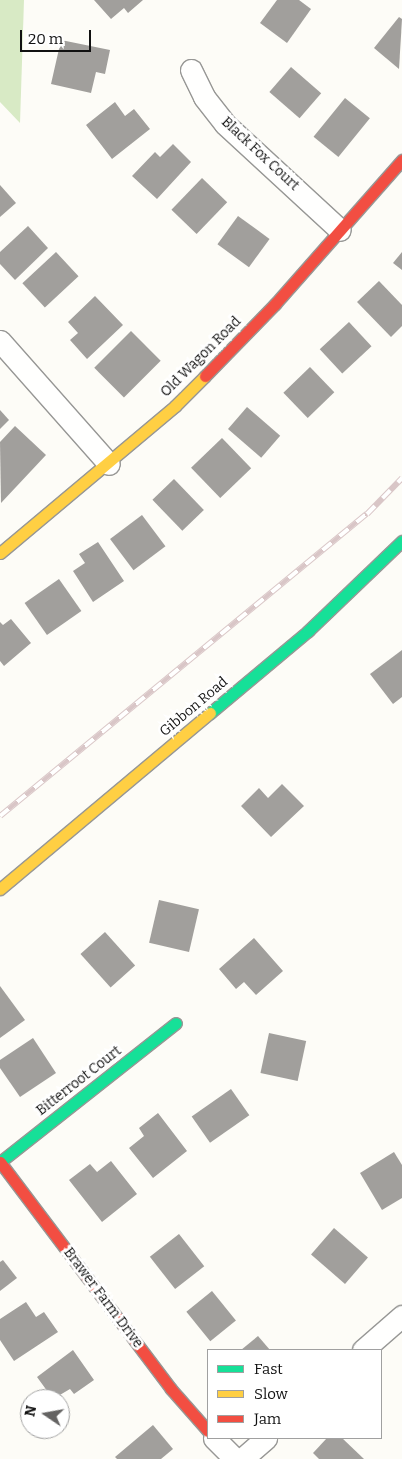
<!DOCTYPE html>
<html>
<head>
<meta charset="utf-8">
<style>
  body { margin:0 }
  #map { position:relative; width:402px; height:1459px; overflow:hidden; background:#fdfcf7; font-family:Bitter,serif }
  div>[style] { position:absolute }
  .forest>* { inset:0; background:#d8eac5 }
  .building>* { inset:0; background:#a19f9c; transform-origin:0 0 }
  .roads { filter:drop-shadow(1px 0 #979795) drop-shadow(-1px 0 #979795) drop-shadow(0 1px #979795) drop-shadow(0 -1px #979795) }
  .street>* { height:21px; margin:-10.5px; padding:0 10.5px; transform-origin:10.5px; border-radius:10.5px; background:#fffffe }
  .fast>* { height:11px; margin:-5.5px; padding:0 5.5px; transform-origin:5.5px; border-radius:5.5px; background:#16e098 }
  .slow>* { height:11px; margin:-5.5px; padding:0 5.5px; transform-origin:5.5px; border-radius:5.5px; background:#ffcf43 }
  .jam>* { height:11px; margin:-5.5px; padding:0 5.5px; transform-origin:5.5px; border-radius:5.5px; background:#f24e42 }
  .rail>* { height:5.5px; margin-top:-2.75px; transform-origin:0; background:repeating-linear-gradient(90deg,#fff 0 11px,#d9c6c7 0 22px); box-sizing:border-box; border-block:1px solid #d9c6c7 }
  span { translate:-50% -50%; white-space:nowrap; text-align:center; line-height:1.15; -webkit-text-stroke:5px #fff; paint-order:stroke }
  .street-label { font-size:14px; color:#111 }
  .legend { position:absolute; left:207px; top:1349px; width:175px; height:90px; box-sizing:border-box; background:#fff; border:1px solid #a0a0a0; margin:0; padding:6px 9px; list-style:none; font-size:15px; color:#111 }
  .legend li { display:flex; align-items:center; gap:10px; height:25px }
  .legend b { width:25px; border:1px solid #a0a0a0 }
  .north { position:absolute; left:20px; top:1389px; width:50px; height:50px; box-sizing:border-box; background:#fff; border:1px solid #a0a0a0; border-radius:50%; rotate:282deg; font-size:14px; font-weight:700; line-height:20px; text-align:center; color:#111 }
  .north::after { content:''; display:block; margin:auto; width:18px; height:22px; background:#646362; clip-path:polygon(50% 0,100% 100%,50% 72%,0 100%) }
  .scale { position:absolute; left:20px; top:30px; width:71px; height:22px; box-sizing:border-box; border:2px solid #111; border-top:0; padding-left:6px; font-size:15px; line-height:18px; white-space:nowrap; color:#111; -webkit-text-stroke:4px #fff; paint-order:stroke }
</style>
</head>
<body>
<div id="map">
  <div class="forest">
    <i style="clip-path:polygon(0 0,24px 0,20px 123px,0 102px)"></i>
  </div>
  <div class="building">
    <i style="clip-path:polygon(94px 0,143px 0,128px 13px,124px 8px,111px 19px)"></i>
    <i style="clip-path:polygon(277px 0,299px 0,311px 9px,287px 43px,260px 23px)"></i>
    <i style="clip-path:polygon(399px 17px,402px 19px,399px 69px,374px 48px)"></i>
    <i style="clip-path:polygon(61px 40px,110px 50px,105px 74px,96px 72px,91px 93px,51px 84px)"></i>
    <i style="left:291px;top:67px;width:40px;height:33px;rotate:41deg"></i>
    <i style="left:345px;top:98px;width:32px;height:50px;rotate:39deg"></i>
    <i style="clip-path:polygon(115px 102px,125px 116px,134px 109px,150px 129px,112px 159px,86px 125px)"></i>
    <i style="clip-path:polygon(173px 144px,191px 162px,157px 199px,132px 176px,155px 152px,160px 157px)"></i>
    <i style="left:202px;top:178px;width:35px;height:44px;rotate:44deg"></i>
    <i style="clip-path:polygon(0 185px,16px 203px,0 217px)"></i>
    <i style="left:238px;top:216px;width:39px;height:35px;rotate:36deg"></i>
    <i style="clip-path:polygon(28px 226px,48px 248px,15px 280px,0 264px,0 252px)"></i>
    <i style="left:56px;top:252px;width:33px;height:46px;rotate:47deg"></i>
    <i style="clip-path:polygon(402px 252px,402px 270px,393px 263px)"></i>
    <i style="clip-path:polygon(379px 281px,402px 305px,402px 326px,391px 337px,357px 302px)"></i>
    <i style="clip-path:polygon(95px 296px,123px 325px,87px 359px,70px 340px,78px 333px,68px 322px)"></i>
    <i style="left:349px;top:322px;width:33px;height:40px;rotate:47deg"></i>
    <i style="left:131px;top:331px;width:42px;height:52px;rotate:45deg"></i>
    <i style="left:310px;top:367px;width:35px;height:37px;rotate:46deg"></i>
    <i style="left:247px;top:407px;width:44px;height:29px;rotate:41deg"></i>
    <i style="clip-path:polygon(0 410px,9px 420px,0 429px)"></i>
    <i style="clip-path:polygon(15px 426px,46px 455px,1px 503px,0 442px)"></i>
    <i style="left:222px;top:438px;width:42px;height:43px;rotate:46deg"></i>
    <i style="left:174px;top:479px;width:43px;height:30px;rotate:46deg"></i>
    <i style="left:142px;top:515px;width:39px;height:40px;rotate:53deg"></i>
    <i style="clip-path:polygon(98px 542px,124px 581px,93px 602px,73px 571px,85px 563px,79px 554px)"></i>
    <i style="left:59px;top:579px;width:39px;height:42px;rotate:55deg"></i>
    <i style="clip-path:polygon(11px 619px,31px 643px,4px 666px,0 661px,0 622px,3px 625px)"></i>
    <i style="clip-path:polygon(402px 650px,402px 697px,393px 704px,370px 674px)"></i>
    <i style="clip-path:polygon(282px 784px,304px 806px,271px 837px,241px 806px,259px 788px,268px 798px)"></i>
    <i style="left:159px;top:900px;width:41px;height:44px;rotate:13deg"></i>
    <i style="left:105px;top:932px;width:45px;height:33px;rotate:48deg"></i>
    <i style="clip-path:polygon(254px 938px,283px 971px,256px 995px,244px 982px,236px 989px,219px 969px)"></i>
    <i style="clip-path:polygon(0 986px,25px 1020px,0 1038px)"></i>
    <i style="left:269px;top:1033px;width:38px;height:41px;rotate:12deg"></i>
    <i style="clip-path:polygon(33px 1038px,56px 1073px,20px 1097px,0 1068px,0 1060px)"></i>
    <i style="left:231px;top:1089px;width:32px;height:48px;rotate:55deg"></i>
    <i style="clip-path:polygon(158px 1113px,187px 1151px,153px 1178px,129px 1148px,144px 1136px,139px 1128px)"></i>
    <i style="clip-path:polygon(394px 1152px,402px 1165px,402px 1198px,382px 1210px,360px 1173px)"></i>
    <i style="clip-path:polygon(111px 1161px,137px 1194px,102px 1222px,69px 1180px,90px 1164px,97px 1172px)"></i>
    <i style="left:334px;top:1228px;width:45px;height:35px;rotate:41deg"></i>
    <i style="left:179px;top:1234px;width:41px;height:37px;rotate:52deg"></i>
    <i style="clip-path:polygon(3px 1260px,17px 1278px,0 1291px,0 1262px)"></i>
    <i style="left:212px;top:1291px;width:38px;height:33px;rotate:51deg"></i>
    <i style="clip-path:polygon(26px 1302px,36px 1317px,44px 1312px,58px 1332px,14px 1361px,0 1340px,0 1319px)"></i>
    <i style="clip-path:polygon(258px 1336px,270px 1350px,241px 1350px)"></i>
    <i style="clip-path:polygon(73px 1350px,94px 1380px,74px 1394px,70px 1389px,53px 1399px,37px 1377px)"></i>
    <i style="clip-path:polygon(153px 1425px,173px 1449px,161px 1459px,117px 1459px,115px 1457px)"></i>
    <i style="clip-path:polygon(327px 1438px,342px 1438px,364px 1459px,319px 1459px,313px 1453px)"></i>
  </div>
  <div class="roads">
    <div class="street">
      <i style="left:191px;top:70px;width:30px;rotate:64deg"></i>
      <i style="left:204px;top:97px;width:34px;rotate:52deg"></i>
      <i style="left:225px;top:124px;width:156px;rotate:42.7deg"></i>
      <i style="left:0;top:341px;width:164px;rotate:48.5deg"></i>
      <i style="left:363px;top:1350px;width:52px;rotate:-41.1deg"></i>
      <i style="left:214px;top:1438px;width:30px;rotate:45deg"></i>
      <i style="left:242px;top:1459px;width:32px;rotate:-41deg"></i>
    </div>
    <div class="fast">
      <i style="left:210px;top:713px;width:128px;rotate:-39.9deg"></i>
      <i style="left:308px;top:631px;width:130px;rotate:-43.8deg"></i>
      <i style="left:0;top:1162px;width:224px;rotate:-38.3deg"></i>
    </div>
    <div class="slow">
      <i style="left:0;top:553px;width:229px;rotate:-40deg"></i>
      <i style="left:175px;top:406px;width:42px;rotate:-45deg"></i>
      <i style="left:0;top:889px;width:274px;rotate:-40deg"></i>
    </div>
    <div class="jam">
      <i style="left:205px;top:376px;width:100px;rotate:-45.8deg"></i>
      <i style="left:275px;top:304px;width:192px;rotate:-48.6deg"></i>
      <i style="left:0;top:1162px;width:284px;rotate:53deg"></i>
      <i style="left:171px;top:1389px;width:56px;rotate:48.6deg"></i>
    </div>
  </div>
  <div class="rail">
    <i style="left:0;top:816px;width:475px;rotate:-39.5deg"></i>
    <i style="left:367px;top:514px;width:50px;rotate:-45.8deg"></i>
  </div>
  <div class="street-label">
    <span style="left:260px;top:154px;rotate:43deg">Black Fox Court</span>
    <span style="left:201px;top:357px;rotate:-45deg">Old Wagon Road</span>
    <span style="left:194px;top:707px;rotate:-40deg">Gibbon Road</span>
    <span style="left:79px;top:1081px;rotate:-38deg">Bitterroot Court</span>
    <span style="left:103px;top:1298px;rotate:53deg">Brawer Farm Drive</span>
  </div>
  <ul class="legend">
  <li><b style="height:6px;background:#16e098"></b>Fast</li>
  <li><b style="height:6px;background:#ffcf43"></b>Slow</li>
  <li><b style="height:6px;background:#f24e42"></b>Jam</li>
  </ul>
  <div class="north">N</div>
  <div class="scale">20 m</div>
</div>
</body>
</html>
